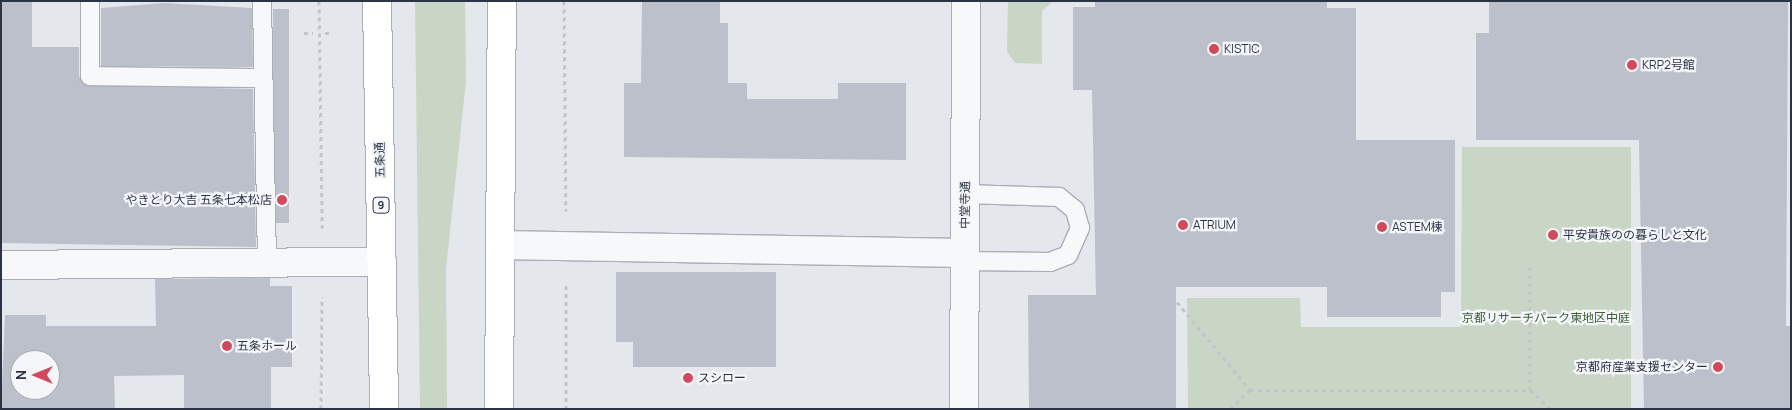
<!DOCTYPE html>
<html>
<head>
<meta charset="utf-8">
<style>
  body { margin:0 }
  #map { position:relative; width:1792px; height:410px; overflow:hidden; background:#e4e7ec; font-family:Manrope,"Noto Sans JP",sans-serif }
  div>[style] { position:absolute }
  .green>* { inset:0; background:#c9d6c5 }
  .building>* { inset:0; background:#bbc0ca; transform-origin:0 0 }
  .path>* { height:3px; margin-top:-1.5px; transform-origin:0; background:repeating-linear-gradient(90deg,#c2c5cb 0 4px,transparent 0 8px) }
  .roads { filter:drop-shadow(1px 0 #a9aeb7) drop-shadow(-1px 0 #a9aeb7) drop-shadow(0 1px #a9aeb7) drop-shadow(0 -1px #a9aeb7) }
  .lane>* { height:18px; margin:-9px; padding:0 9px; transform-origin:9px; border-radius:9px; background:#f7f8fa }
  .street>* { height:28px; margin:-14px; padding:0 14px; transform-origin:14px; border-radius:14px; background:#f7f8fa }
  .highway>* { height:28px; margin:-14px; padding:0 14px; transform-origin:14px; border-radius:14px; background:#fff }
  .dots>* { width:14px; height:14px; translate:-50% -50%; box-sizing:border-box; border:2px solid #f4f6f9; border-radius:50% }
  span { translate:-50% -50%; white-space:nowrap; text-align:center; line-height:1.15; -webkit-text-stroke:4.5px #f4f6f9; paint-order:stroke }
  .shield-label span { padding:1px 4px; background:#f4f6f9; border:1px solid; border-radius:4px; -webkit-text-stroke-width:0 }
  .shield-label { font-size:11px; color:#2b3445; font-weight:700 }
  .poi-label { font-size:12px; color:#2b3445 }
  .left { translate:0 -50%; text-align:left }
  .right { translate:-100% -50%; text-align:right }
  .street-label { font-size:12px; color:#2b3445 }
  .park-label { font-size:12px; color:#3f6138 }
  .frame { position:absolute; inset:0; border:2px solid #2b3445; pointer-events:none }
  .north { position:absolute; left:10px; top:350px; width:50px; height:50px; box-sizing:border-box; background:#f4f6f9; border:1px solid #a4a8b1; border-radius:50%; rotate:270deg; font-size:14px; font-weight:700; line-height:20px; text-align:center; color:#2b3445 }
  .north::after { content:''; display:block; margin:auto; width:18px; height:22px; background:#d1495b; clip-path:polygon(50% 0,100% 100%,50% 72%,0 100%) }
</style>
</head>
<body>
<div id="map">
  <div class="green">
    <i style="clip-path:polygon(415px 1px,465px 1px,466px 81px,446px 269px,447px 409px,420px 409px)"></i>
    <i style="clip-path:polygon(1008px 1px,1053px 1px,1042px 11px,1042px 64px,1015px 63px,1007px 52px)"></i>
    <i style="clip-path:polygon(1462px 147px,1631px 147px,1631px 409px,1188px 409px,1187px 298px,1300px 298px,1301px 327px,1461px 327px)"></i>
  </div>
  <div class="building">
    <i style="clip-path:polygon(1px 1px,32px 1px,32px 47px,79px 47px,79px 76px,85px 85px,253px 89px,256px 247px,1px 243px)"></i>
    <i style="clip-path:polygon(642px 1px,720px 1px,720px 23px,728px 23px,728px 83px,747px 83px,747px 99px,838px 99px,838px 83px,906px 83px,906px 160px,624px 157px,624px 83px,641px 83px)"></i>
    <i style="clip-path:polygon(1095px 1px,1327px 1px,1327px 8px,1356px 8px,1356px 140px,1455px 140px,1455px 292px,1441px 292px,1441px 317px,1327px 317px,1327px 287px,1176px 287px,1176px 409px,1029px 409px,1028px 295px,1096px 295px,1092px 90px,1073px 90px,1073px 7px,1095px 7px)"></i>
    <i style="clip-path:polygon(1489px 1px,1788px 1px,1786px 326px,1791px 326px,1791px 409px,1644px 409px,1639px 140px,1476px 140px,1476px 33px,1489px 33px)"></i>
    <i style="clip-path:polygon(164px 3px,252px 8px,253px 67px,101px 66px,101px 8px)"></i>
    <i style="left:273px;top:9px;width:16px;height:214px"></i>
    <i style="clip-path:polygon(616px 272px,776px 272px,776px 367px,633px 367px,633px 342px,616px 342px)"></i>
    <i style="clip-path:polygon(evenodd,270px 278px,270px 286px,292px 286px,292px 367px,271px 367px,271px 409px,184px 409px,184px 375px,114px 376px,115px 409px,1px 409px,5px 315px,46px 315px,46px 326px,156px 326px,155px 279px,270px 278px,20px 360px,50px 360px,50px 390px,20px 390px,20px 360px)"></i>
  </div>
  <div class="path">
    <i style="left:319px;top:1px;width:227px;rotate:89.2deg"></i>
    <i style="left:564px;top:1px;width:210px;rotate:89.5deg"></i>
    <i style="left:304px;top:33px;width:9px"></i>
    <i style="left:325px;top:33px;width:5px"></i>
    <i style="left:1177px;top:302px;width:114px;rotate:50.3deg"></i>
    <i style="left:1530px;top:390px;width:28px;rotate:42deg"></i>
    <i style="left:321px;top:409px;width:112px;rotate:-89.5deg"></i>
    <i style="left:566px;top:409px;width:127px;rotate:-90deg"></i>
    <i style="left:1230px;top:409px;width:28px;rotate:-44deg"></i>
    <i style="left:1250px;top:390px;width:280px"></i>
    <i style="left:1530px;top:390px;width:127px;rotate:-90deg"></i>
  </div>
  <div class="roads">
    <div class="lane">
      <i style="left:90px;top:1px;width:75px;rotate:90deg"></i>
      <i style="left:90px;top:76px;width:173px;rotate:0.7deg"></i>
      <i style="left:262px;top:1px;width:262px;rotate:88.9deg"></i>
      <i style="left:964px;top:261px;width:86px;rotate:0.7deg"></i>
      <i style="left:1050px;top:262px;width:19px;rotate:-21deg"></i>
      <i style="left:1068px;top:255px;width:30px;rotate:-66deg"></i>
      <i style="left:1080px;top:228px;width:19px;rotate:-106deg"></i>
      <i style="left:1075px;top:210px;width:21px;rotate:-141deg"></i>
      <i style="left:1059px;top:197px;width:94px;rotate:-178.2deg"></i>
    </div>
    <div class="street">
      <i style="left:500px;top:245px;width:464px;rotate:1deg"></i>
      <i style="left:1px;top:265px;width:381px;rotate:-0.5deg"></i>
      <i style="left:964px;top:409px;width:408px;rotate:-89.7deg"></i>
    </div>
    <div class="highway">
      <i style="left:377px;top:1px;width:408px;rotate:89deg"></i>
      <i style="left:499px;top:409px;width:408px;rotate:-89.6deg"></i>
    </div>
  </div>
  <div class="dots">
    <i style="left:1214px;top:49px;background:#d1495b"></i>
    <i style="left:1632px;top:65px;background:#d1495b"></i>
    <i style="left:282px;top:200px;background:#d1495b"></i>
    <i style="left:1183px;top:225px;background:#d1495b"></i>
    <i style="left:1382px;top:227px;background:#d1495b"></i>
    <i style="left:1553px;top:235px;background:#d1495b"></i>
    <i style="left:227px;top:346px;background:#d1495b"></i>
    <i style="left:1718px;top:367px;background:#d1495b"></i>
    <i style="left:688px;top:378px;background:#d1495b"></i>
  </div>
  <div class="shield-label">
    <span style="left:381px;top:205px">9</span>
  </div>
  <div class="poi-label">
    <span class="left" style="left:1224px;top:49px">KISTIC</span>
    <span class="left" style="left:1642px;top:65px">KRP2号館</span>
    <span class="right" style="left:272px;top:200px">やきとり大吉 五条七本松店</span>
    <span class="left" style="left:1193px;top:225px">ATRIUM</span>
    <span class="left" style="left:1392px;top:227px">ASTEM棟</span>
    <span class="left" style="left:1563px;top:235px">平安貴族のの暮らしと文化</span>
    <span class="left" style="left:237px;top:346px">五条ホール</span>
    <span class="right" style="left:1708px;top:367px">京都府産業支援センター</span>
    <span class="left" style="left:698px;top:378px">スシロー</span>
  </div>
  <div class="street-label">
    <span style="left:380px;top:160px;rotate:-91deg">五条通</span>
    <span style="left:965px;top:205px;rotate:-89deg">中堂寺通</span>
  </div>
  <div class="park-label">
    <span style="left:1546px;top:318px">京都リサーチパーク東地区中庭</span>
  </div>
  <div class="frame"></div>
  <div class="north">N</div>
</div>
</body>
</html>
